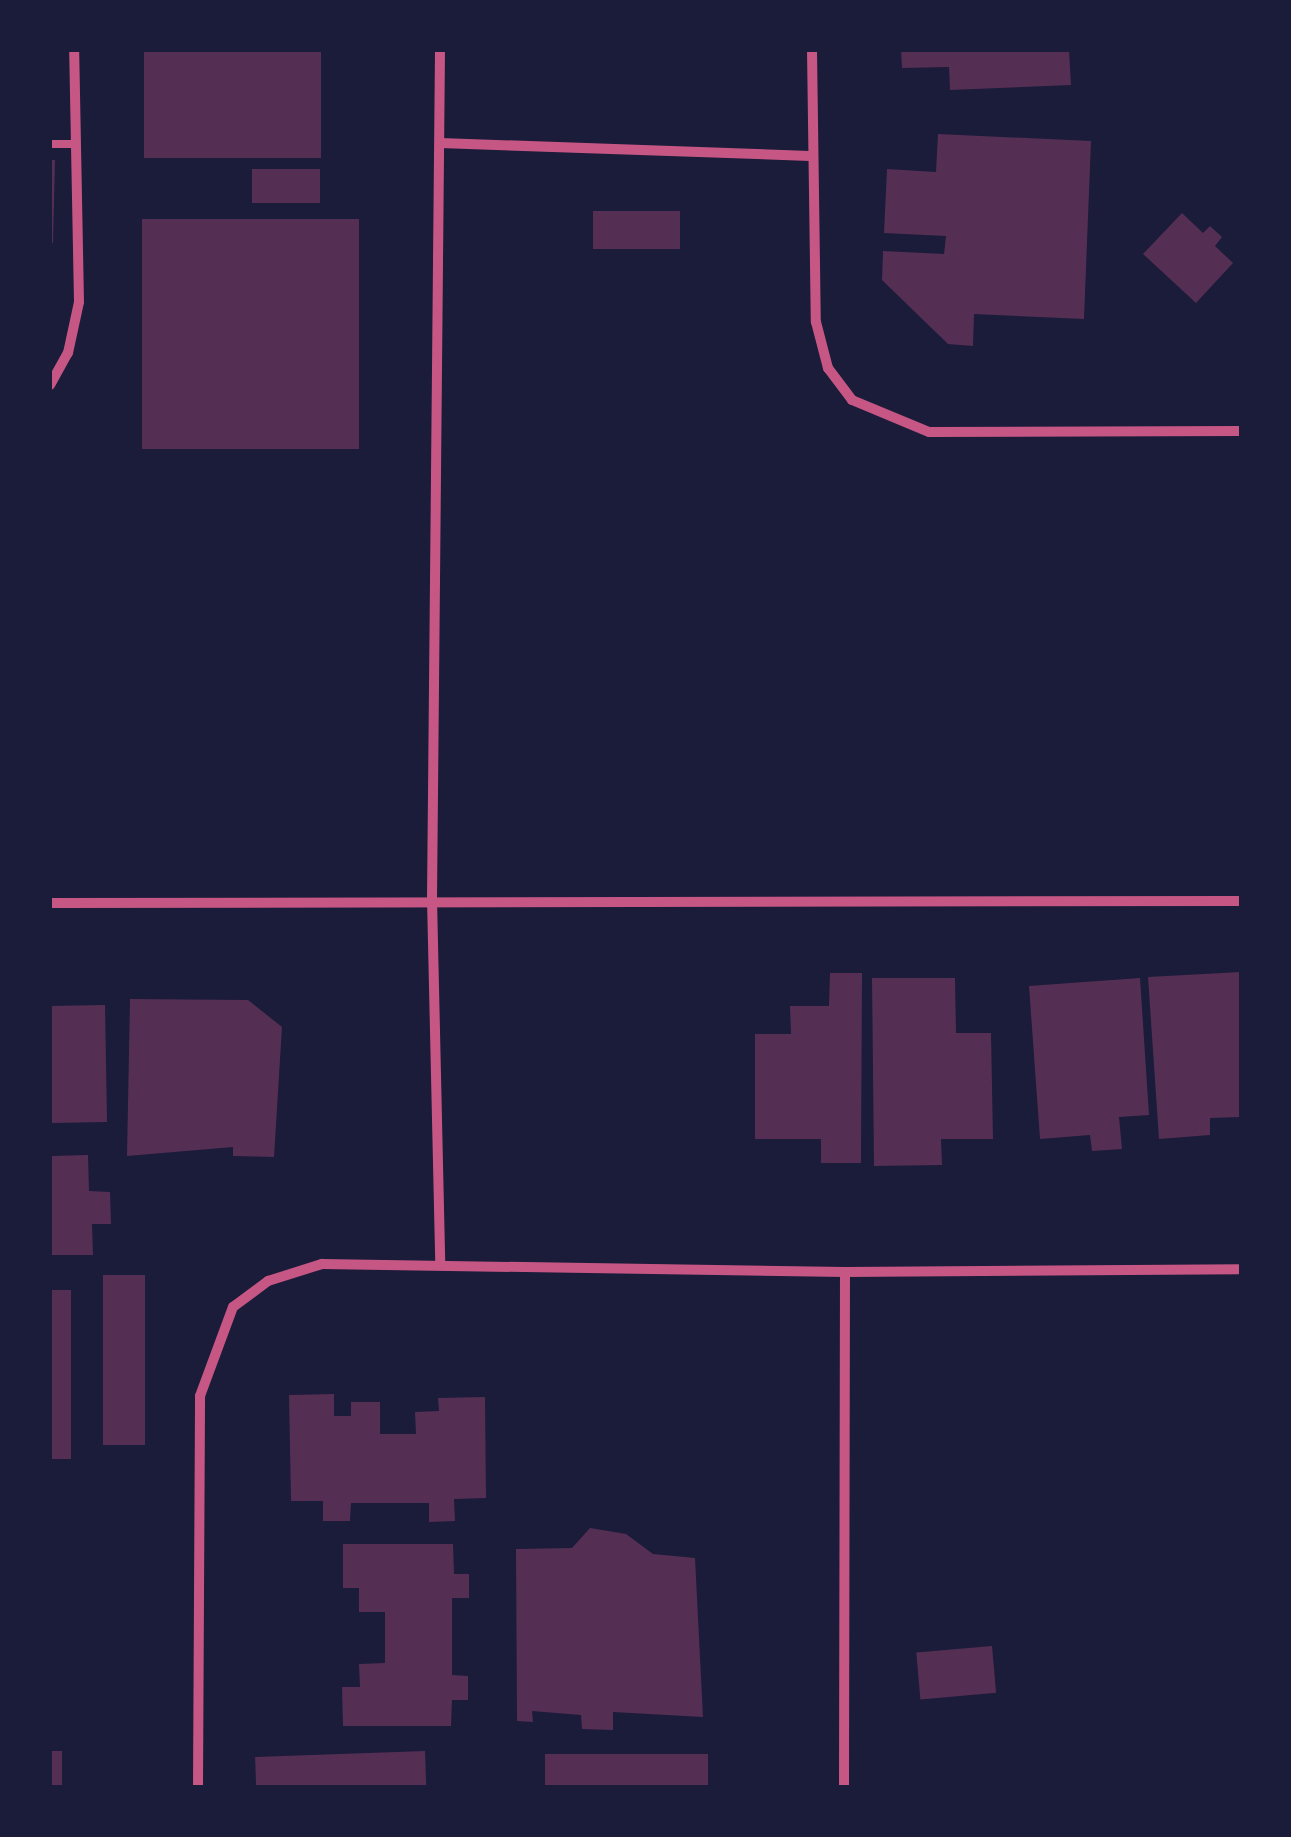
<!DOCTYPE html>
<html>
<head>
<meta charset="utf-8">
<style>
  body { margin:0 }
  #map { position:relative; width:1291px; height:1837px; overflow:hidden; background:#1b1b3a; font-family:Raleway,sans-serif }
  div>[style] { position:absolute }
  .building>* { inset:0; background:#542f53; transform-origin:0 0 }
  .service>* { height:8px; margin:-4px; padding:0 4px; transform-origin:4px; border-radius:4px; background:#c65784 }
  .minor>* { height:10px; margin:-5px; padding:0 5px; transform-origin:5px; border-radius:5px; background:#c65784 }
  span { translate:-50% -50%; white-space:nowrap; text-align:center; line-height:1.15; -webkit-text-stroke:9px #1b1b3a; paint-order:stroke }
  .frame { position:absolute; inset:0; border:52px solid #1b1b3a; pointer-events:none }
</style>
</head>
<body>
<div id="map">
  <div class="building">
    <i style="left:144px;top:50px;width:177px;height:108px"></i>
    <i style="clip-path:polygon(901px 50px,1069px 50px,1071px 85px,950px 90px,949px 67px,902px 68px)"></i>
    <i style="clip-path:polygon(938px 134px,1091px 141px,1084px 319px,974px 314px,973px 346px,948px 344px,882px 280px,883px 251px,944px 254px,946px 236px,884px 233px,887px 169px,936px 172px)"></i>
    <i style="clip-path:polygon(50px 160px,55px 160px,53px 243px,50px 243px)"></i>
    <i style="left:320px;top:169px;width:34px;height:68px;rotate:90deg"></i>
    <i style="left:680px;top:211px;width:38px;height:87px;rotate:90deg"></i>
    <i style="clip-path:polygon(1182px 213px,1203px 233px,1210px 226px,1222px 237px,1215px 246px,1233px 263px,1196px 303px,1143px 254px)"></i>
    <i style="left:142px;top:219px;width:217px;height:230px"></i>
    <i style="clip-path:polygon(1241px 972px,1241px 1117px,1210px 1118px,1210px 1135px,1159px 1139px,1148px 977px)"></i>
    <i style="clip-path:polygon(830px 973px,862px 973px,861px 1163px,821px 1163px,821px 1139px,755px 1139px,755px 1034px,791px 1034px,790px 1006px,829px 1006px)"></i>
    <i style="clip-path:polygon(872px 978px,955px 978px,956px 1033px,991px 1033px,993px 1139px,941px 1139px,942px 1165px,874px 1166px)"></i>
    <i style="clip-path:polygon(1140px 978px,1149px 1115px,1119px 1117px,1122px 1149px,1092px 1151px,1090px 1135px,1040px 1139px,1029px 986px)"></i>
    <i style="clip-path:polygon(130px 999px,248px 1000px,282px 1027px,274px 1157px,233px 1156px,233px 1147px,127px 1156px)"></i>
    <i style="left:105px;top:1005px;width:117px;height:55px;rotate:89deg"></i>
    <i style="clip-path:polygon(88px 1155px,89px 1191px,110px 1192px,111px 1224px,92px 1224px,93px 1255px,50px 1255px,50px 1156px)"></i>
    <i style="left:103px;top:1275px;width:42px;height:170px"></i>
    <i style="left:50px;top:1290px;width:21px;height:169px"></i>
    <i style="clip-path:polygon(334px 1394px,334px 1416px,351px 1416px,351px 1402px,380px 1402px,380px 1434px,416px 1434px,415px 1412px,439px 1411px,438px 1398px,485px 1397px,486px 1498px,454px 1499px,455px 1521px,429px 1522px,429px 1503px,351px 1503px,350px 1521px,323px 1521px,323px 1501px,291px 1501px,289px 1395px)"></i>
    <i style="clip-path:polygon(590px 1528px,626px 1534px,653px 1554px,695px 1558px,703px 1717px,613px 1712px,613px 1730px,582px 1729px,581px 1715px,532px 1711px,533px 1722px,517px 1721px,516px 1549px,572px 1548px)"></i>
    <i style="clip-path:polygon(343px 1544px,453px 1544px,454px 1574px,469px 1574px,469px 1598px,452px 1598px,452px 1675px,468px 1676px,468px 1700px,452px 1700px,451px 1726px,343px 1726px,342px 1687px,360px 1687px,359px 1664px,385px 1663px,385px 1612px,359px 1612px,359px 1588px,343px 1588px)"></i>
    <i style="left:992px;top:1646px;width:47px;height:76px;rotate:85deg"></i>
    <i style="left:50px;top:1751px;width:12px;height:36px"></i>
    <i style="left:425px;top:1751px;width:36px;height:170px;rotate:88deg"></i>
    <i style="left:545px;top:1754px;width:163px;height:33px"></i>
  </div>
  <div class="service">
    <i style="left:50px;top:144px;width:26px"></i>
  </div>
  <div class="minor">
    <i style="left:440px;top:50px;width:849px;rotate:90.54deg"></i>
    <i style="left:432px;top:899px;width:363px;rotate:88.7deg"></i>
    <i style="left:812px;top:50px;width:272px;rotate:89.2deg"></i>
    <i style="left:816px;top:322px;width:48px;rotate:75.4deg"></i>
    <i style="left:828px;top:368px;width:40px;rotate:53deg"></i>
    <i style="left:852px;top:400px;width:83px;rotate:22.6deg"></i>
    <i style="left:929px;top:432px;width:312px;rotate:-0.2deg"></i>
    <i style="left:440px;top:143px;width:370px;rotate:2deg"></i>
    <i style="left:50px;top:385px;width:37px;rotate:-61deg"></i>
    <i style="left:68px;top:353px;width:52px;rotate:-77.8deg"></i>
    <i style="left:79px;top:302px;width:252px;rotate:-91.1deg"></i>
    <i style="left:50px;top:903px;width:1191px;rotate:-0.1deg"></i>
    <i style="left:198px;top:1787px;width:391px;rotate:-89.7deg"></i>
    <i style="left:200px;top:1396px;width:95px;rotate:-69.7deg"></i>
    <i style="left:233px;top:1307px;width:44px;rotate:-36.6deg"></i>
    <i style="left:268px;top:1281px;width:57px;rotate:-17.5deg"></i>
    <i style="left:322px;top:1264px;width:523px;rotate:0.88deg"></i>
    <i style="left:845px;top:1272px;width:396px;rotate:-0.4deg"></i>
    <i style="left:844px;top:1787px;width:515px;rotate:-89.89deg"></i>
  </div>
  <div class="frame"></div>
</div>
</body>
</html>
